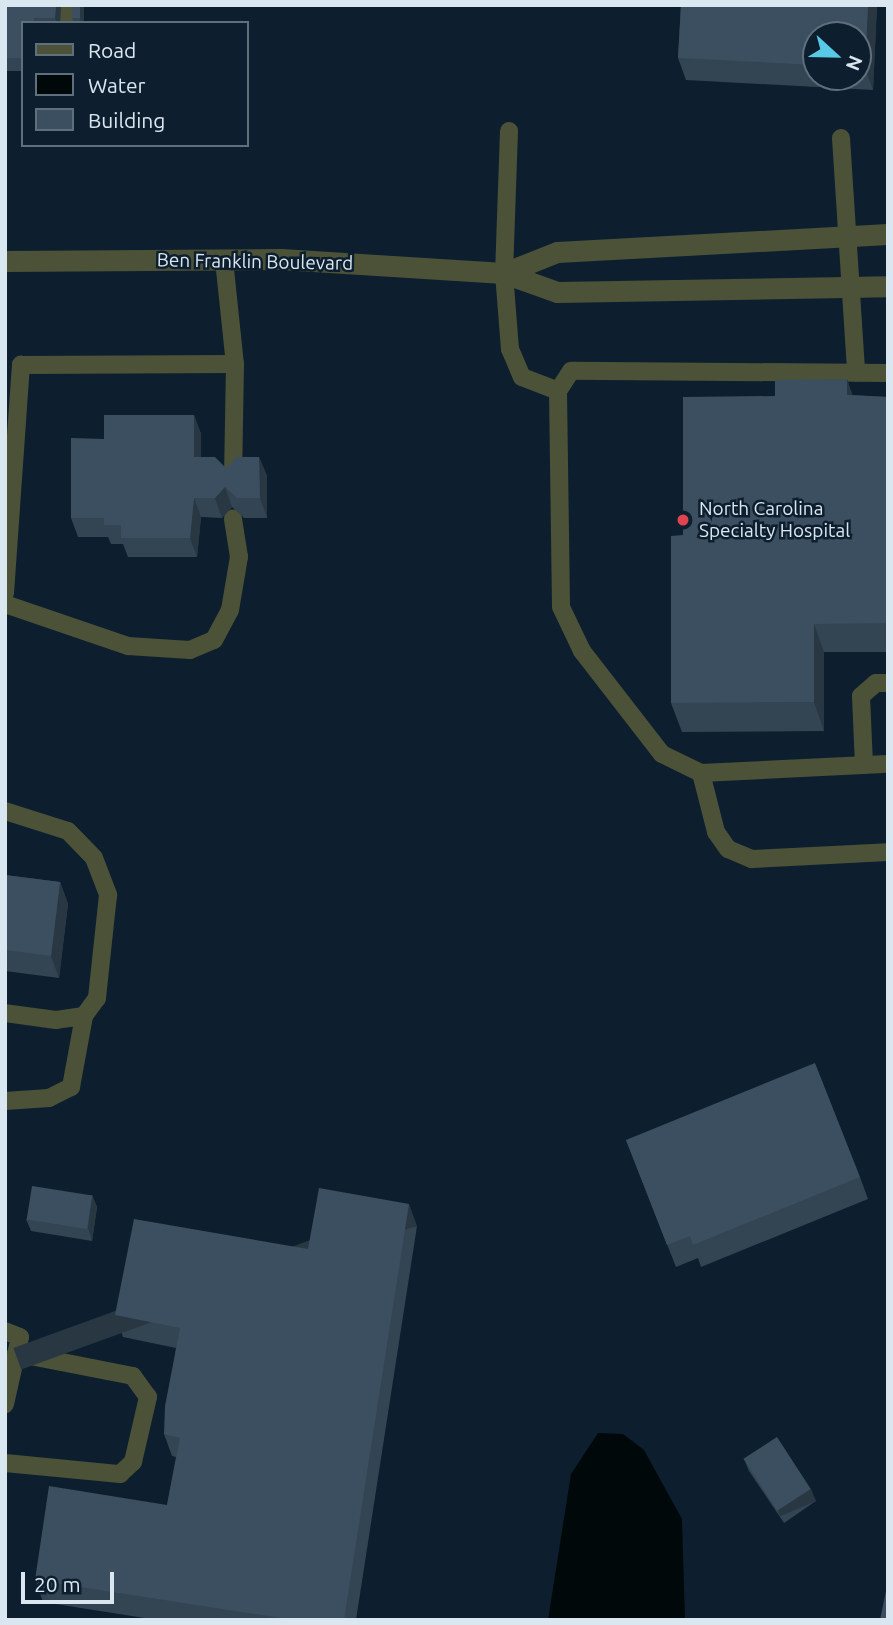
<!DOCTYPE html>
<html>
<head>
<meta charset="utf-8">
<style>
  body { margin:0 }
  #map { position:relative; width:893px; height:1625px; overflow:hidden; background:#0d1f2e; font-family:Ubuntu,sans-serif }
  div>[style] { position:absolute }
  .water>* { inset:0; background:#01080a }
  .service>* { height:18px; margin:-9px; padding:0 9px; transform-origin:9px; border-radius:9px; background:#4c5238 }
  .tertiary>* { height:21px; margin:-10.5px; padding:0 10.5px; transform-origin:10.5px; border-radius:10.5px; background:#4c5238 }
  .wall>* { inset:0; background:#334453 }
  .shaded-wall>* { inset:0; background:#293743; transform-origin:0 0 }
  .building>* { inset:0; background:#3b4f60; transform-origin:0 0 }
  .dots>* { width:19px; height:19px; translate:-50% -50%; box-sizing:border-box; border:4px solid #0d1f2e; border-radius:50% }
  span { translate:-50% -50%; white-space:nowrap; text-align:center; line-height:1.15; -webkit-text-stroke:5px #0d1f2e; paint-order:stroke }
  .street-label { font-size:19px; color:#dae6f0 }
  .poi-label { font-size:19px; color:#dae6f0 }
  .left { translate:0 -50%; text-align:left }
  .frame { position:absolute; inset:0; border:7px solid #dae6f0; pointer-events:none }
  .legend { position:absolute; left:21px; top:21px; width:228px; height:126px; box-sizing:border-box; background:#0d1f2e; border:2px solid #5f6f7c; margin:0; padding:9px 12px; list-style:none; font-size:21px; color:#dae6f0 }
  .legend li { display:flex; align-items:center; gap:14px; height:35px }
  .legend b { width:35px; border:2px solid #5f6f7c }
  .north { position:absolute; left:802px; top:21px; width:70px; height:70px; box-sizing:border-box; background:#0d1f2e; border:2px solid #5f6f7c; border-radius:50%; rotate:112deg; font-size:19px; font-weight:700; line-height:28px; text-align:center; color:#dae6f0 }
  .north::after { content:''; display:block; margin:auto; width:24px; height:32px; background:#59c8e4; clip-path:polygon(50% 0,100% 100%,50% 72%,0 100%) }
  .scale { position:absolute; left:21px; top:1572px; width:93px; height:32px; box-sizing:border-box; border:4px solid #dae6f0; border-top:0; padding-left:9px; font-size:21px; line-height:24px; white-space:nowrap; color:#dae6f0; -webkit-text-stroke:5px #0d1f2e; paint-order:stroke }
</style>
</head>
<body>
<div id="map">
  <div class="water">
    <i style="clip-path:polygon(598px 1433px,623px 1434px,644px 1450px,682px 1519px,685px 1620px,548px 1620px,571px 1474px)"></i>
  </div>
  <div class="service">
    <i style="left:68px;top:23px;width:18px;rotate:-90deg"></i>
    <i style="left:509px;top:131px;width:142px;rotate:92deg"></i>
    <i style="left:504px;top:273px;width:76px;rotate:85.5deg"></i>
    <i style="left:510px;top:349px;width:30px;rotate:67deg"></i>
    <i style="left:522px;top:377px;width:39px;rotate:21deg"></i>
    <i style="left:841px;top:138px;width:235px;rotate:86.3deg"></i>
    <i style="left:224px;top:260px;width:105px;rotate:84deg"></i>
    <i style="left:235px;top:364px;width:112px;rotate:91deg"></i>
    <i style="left:888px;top:373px;width:317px;rotate:-179.6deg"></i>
    <i style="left:571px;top:371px;width:24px;rotate:123deg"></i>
    <i style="left:558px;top:391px;width:216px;rotate:89.2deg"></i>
    <i style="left:561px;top:607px;width:49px;rotate:64.5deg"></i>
    <i style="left:582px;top:651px;width:130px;rotate:52.2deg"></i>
    <i style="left:662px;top:754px;width:43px;rotate:26deg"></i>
    <i style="left:701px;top:773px;width:187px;rotate:-2.8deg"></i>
    <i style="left:5px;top:593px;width:229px;rotate:-86deg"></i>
    <i style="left:21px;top:365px;width:214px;rotate:-0.3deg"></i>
    <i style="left:5px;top:604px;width:130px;rotate:18.9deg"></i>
    <i style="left:128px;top:646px;width:62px;rotate:3.7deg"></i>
    <i style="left:190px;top:650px;width:26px;rotate:-23deg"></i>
    <i style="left:214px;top:640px;width:34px;rotate:-62deg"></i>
    <i style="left:230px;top:610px;width:54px;rotate:-80.4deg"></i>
    <i style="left:239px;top:557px;width:39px;rotate:-99deg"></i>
    <i style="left:864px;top:765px;width:69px;rotate:-92.5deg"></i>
    <i style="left:861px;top:696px;width:20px;rotate:-41deg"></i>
    <i style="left:876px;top:683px;width:12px"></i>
    <i style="left:701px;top:773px;width:61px;rotate:75.7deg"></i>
    <i style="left:716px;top:832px;width:21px;rotate:55deg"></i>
    <i style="left:728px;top:849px;width:26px;rotate:23deg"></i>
    <i style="left:752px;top:859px;width:136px;rotate:-2.9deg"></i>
    <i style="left:5px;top:811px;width:66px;rotate:17.6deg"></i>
    <i style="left:68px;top:831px;width:37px;rotate:46deg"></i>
    <i style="left:94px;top:858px;width:40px;rotate:69deg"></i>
    <i style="left:108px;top:895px;width:104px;rotate:96.1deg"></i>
    <i style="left:97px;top:998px;width:22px;rotate:126deg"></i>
    <i style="left:84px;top:1016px;width:28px;rotate:172deg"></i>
    <i style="left:56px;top:1020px;width:51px;rotate:-172.2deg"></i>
    <i style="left:5px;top:1101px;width:44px;rotate:-3.9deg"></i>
    <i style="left:49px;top:1098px;width:25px;rotate:-27deg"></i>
    <i style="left:71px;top:1087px;width:72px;rotate:-79.6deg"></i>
    <i style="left:5px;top:1331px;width:16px;rotate:22deg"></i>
    <i style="left:20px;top:1337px;width:69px;rotate:102.6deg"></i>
    <i style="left:5px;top:1463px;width:116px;rotate:5.5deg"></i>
    <i style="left:120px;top:1474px;width:18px;rotate:-43deg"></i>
    <i style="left:133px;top:1462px;width:67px;rotate:-77deg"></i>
    <i style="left:148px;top:1397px;width:26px;rotate:-126deg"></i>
    <i style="left:133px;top:1376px;width:119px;rotate:-168.9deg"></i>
  </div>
  <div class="tertiary">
    <i style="left:5px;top:261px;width:276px;rotate:-0.4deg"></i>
    <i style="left:281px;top:259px;width:223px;rotate:3.6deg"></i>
    <i style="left:504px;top:273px;width:56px;rotate:19.7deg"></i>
    <i style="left:557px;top:292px;width:331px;rotate:-1deg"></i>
    <i style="left:504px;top:273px;width:57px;rotate:-21.6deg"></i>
    <i style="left:557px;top:252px;width:331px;rotate:-3.1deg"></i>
  </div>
  <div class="wall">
    <i style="clip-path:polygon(5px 5px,61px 5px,60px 23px,23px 23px,23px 71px,5px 71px)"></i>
    <i style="clip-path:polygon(72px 5px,84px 5px,84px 23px,74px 23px,72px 18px)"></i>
    <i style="clip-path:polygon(evenodd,681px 5px,877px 5px,873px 90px,686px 80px,678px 58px,681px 5px,816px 35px,858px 35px,858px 77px,816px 77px,816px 35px)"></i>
    <i style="clip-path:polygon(847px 379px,852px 395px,888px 397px,888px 652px,824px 652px,824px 731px,682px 732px,671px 703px,683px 535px,775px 396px)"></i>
    <i style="clip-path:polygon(194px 415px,201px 434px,201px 457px,226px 468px,259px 457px,267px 476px,267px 518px,244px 518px,232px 507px,222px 518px,201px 517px,197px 557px,128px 557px,123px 544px,111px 544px,108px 537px,78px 537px,71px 518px)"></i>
    <i style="clip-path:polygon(5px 875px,60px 882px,68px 904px,59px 978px,5px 971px)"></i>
    <i style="clip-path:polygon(626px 1140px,860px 1177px,868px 1199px,701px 1267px,698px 1258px,676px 1267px)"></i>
    <i style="clip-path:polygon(92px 1195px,97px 1207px,92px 1241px,31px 1231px,26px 1219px)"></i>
    <i style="clip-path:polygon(417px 1226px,356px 1620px,157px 1620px,43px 1602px,35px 1580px,167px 1505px,176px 1457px,172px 1456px,164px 1434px,176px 1348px,123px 1337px,115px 1315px,308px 1249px)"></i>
    <i style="clip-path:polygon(744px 1459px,816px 1501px,784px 1523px,749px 1471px)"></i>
  </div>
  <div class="shaded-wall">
    <i style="clip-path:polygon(56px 5px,61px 5px,60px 23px,57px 23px,55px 18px)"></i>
    <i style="clip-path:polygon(80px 5px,84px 5px,84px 23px,81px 23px,80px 18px)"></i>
    <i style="clip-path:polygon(868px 5px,877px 5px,873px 90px,865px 68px)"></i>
    <i style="clip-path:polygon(847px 379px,857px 408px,847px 395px)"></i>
    <i style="clip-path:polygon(194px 415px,201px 434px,201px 477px,194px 457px)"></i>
    <i style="clip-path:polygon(259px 457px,267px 476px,267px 518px,260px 498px)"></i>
    <i style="clip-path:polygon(225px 487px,232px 507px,222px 518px,215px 498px)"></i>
    <i style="clip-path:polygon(194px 498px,201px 517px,197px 557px,190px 538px)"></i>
    <i style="clip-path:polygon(814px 624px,824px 652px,824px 731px,814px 702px)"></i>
    <i style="clip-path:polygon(60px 882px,68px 904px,59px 978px,51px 956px)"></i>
    <i style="clip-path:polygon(92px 1195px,97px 1207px,92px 1241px,88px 1228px)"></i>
    <i style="left:409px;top:1204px;width:23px;height:421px;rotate:70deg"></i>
    <i style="left:811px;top:1489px;width:13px;height:39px;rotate:67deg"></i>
  </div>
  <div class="building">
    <i style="clip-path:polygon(5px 5px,56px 5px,55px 18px,34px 18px,34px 23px,23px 23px,23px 58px,5px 58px)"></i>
    <i style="left:72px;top:5px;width:8px;height:13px"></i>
    <i style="clip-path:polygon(681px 5px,868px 5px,865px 68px,858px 67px,858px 35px,816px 35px,816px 65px,678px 58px)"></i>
    <i style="clip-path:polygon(847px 379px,847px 395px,888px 397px,888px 623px,814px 624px,814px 702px,671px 703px,671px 536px,683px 535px,683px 397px,775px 396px,775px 380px)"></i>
    <i style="clip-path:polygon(104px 415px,194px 415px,194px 457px,215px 457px,226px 468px,237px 457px,259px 457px,260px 498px,237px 498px,225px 487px,215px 498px,194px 498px,190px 538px,121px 538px,121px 525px,104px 525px,104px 518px,71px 518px,71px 438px,104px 439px)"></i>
    <i style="clip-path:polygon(5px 875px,60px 882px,51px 956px,5px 950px)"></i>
    <i style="clip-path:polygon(815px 1063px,860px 1177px,693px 1245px,690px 1236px,667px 1245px,626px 1140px)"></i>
    <i style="left:32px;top:1186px;width:61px;height:34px;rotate:9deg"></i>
    <i style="clip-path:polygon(319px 1188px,409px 1204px,344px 1620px,280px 1620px,281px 1618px,35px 1580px,49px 1486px,167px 1505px,180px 1438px,164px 1434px,165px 1406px,180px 1328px,115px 1315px,134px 1219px,308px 1249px)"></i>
    <i style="left:777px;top:1437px;width:62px;height:40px;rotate:57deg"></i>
    <i style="clip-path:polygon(888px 1581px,888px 1620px,880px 1620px)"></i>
  </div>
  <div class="dots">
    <i style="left:683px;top:520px;background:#e0444e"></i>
  </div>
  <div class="street-label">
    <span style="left:255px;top:262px;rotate:1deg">Ben Franklin Boulevard</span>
  </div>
  <div class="poi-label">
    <span class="left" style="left:699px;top:520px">North Carolina<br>Specialty Hospital</span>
  </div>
  <div class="frame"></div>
  <ul class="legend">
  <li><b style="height:9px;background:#4c5238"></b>Road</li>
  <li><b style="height:19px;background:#01080a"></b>Water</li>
  <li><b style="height:19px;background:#3b4f60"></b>Building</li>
  </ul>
  <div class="north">N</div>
  <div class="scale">20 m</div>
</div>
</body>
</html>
